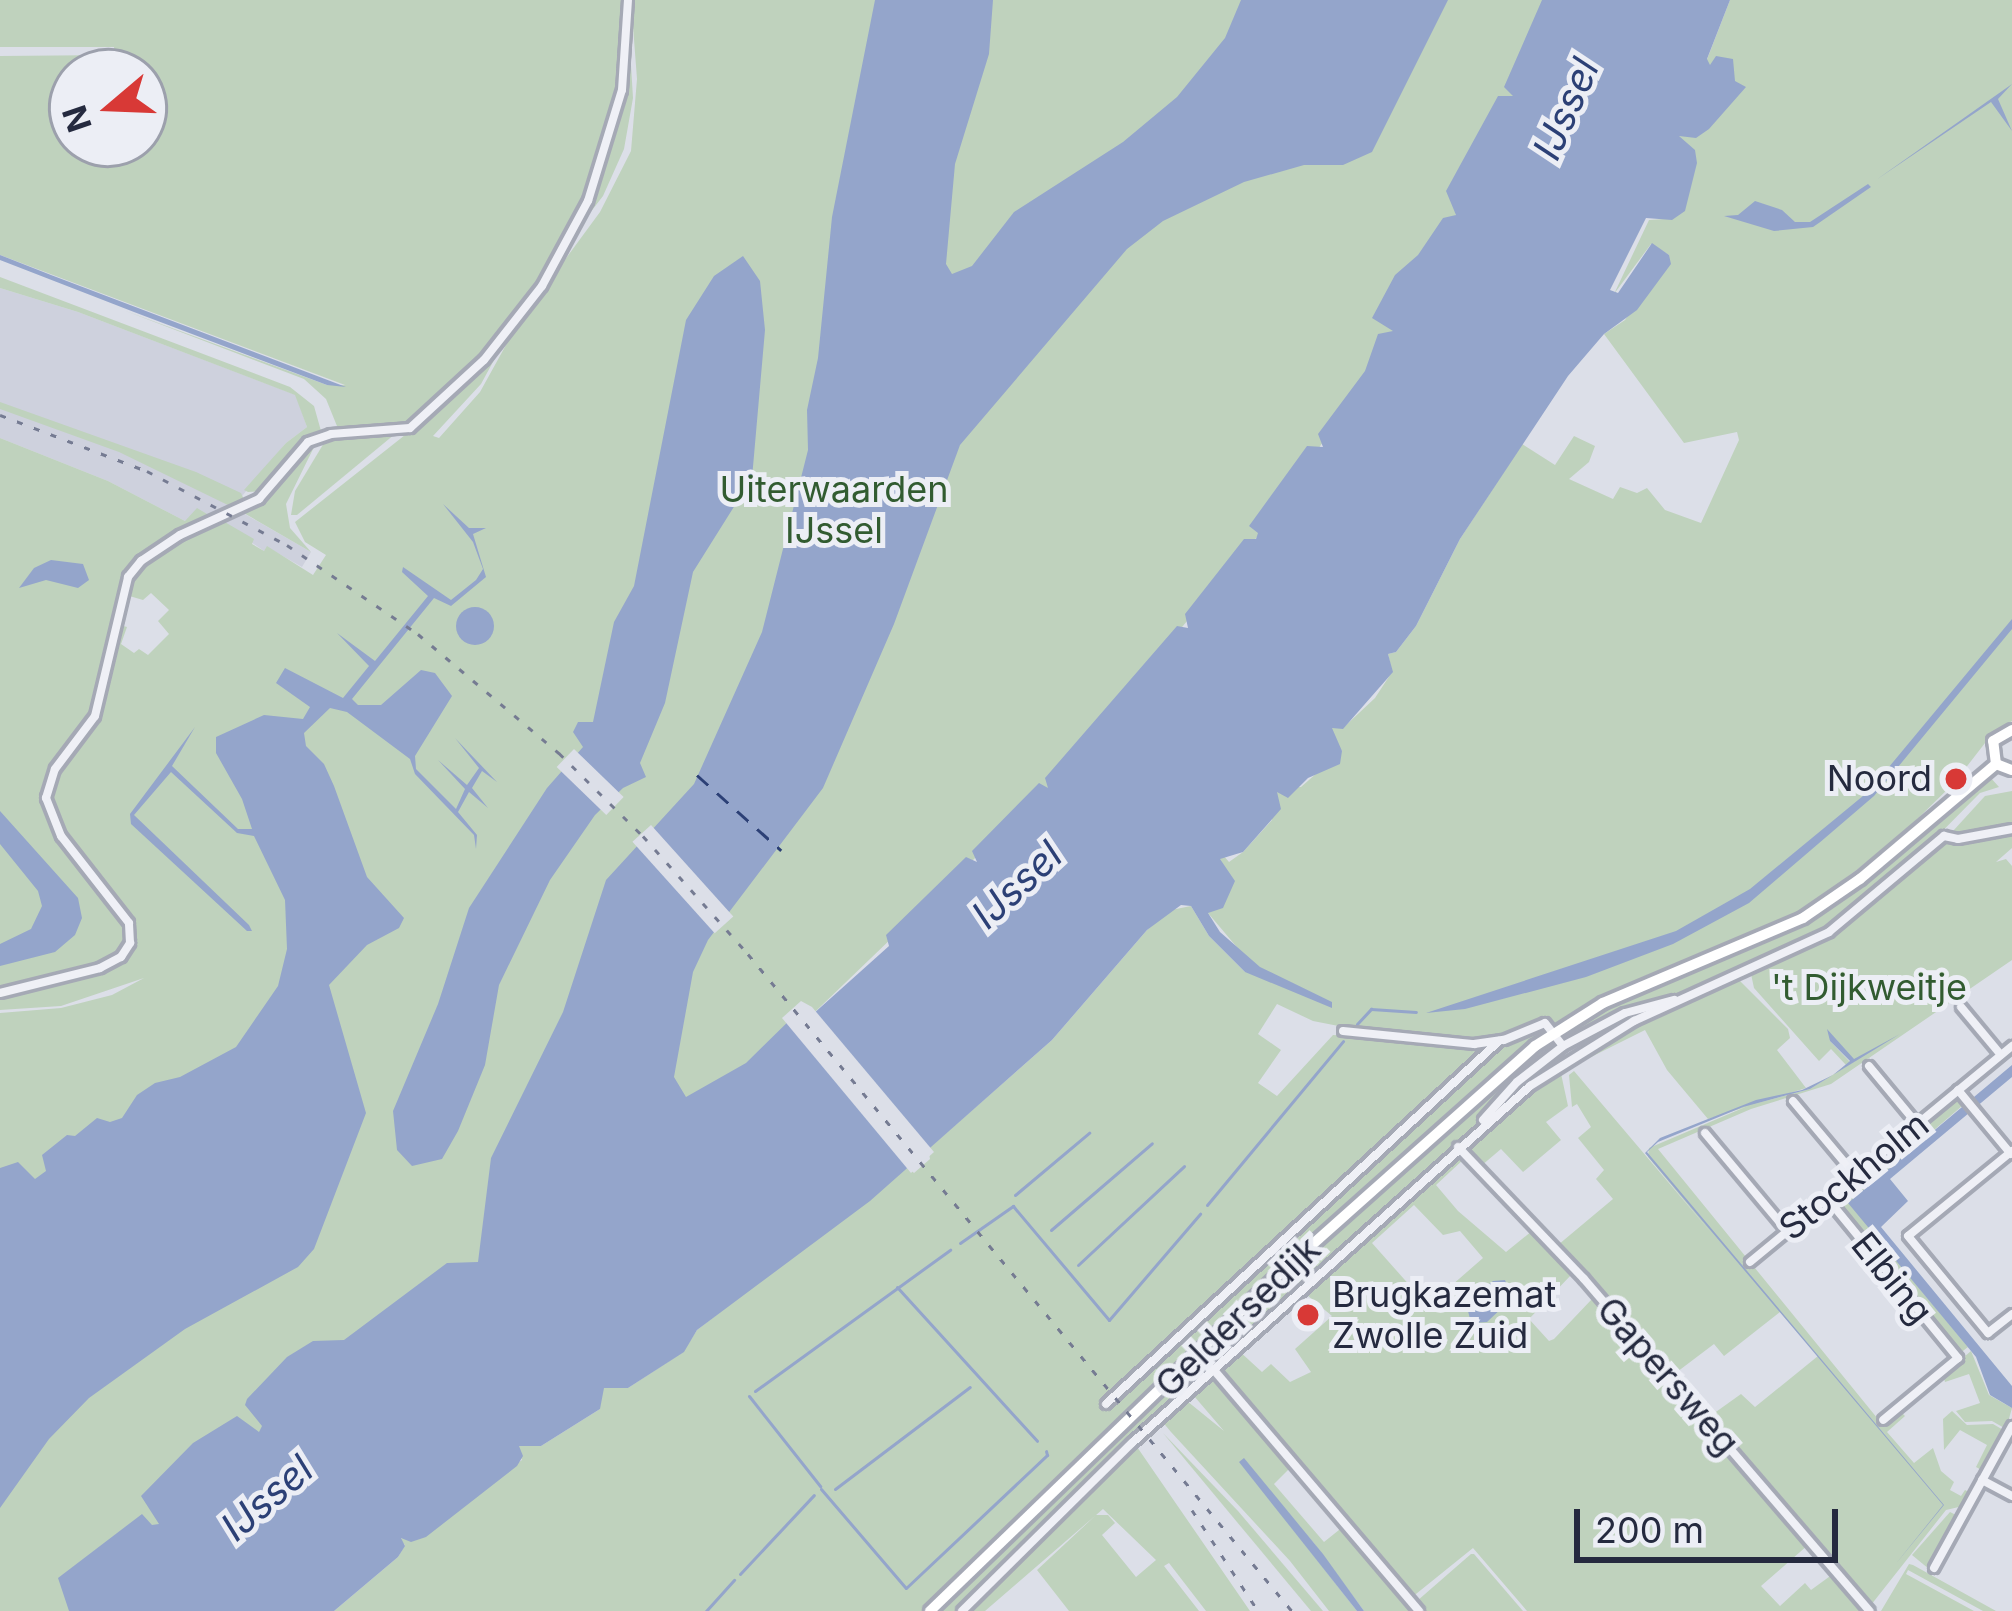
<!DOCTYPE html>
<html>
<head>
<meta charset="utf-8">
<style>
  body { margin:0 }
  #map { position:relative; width:2012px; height:1611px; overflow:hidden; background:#dcdfe8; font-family:Inter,sans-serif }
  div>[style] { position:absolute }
  .built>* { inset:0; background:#ced1dd }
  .green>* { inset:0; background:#bfd2bd }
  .water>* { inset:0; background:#94a5cb }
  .round { border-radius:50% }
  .pier>* { inset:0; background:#dcdfe8; transform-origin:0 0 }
  .stream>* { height:3px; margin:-1.5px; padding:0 1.5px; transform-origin:1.5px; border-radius:1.5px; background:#94a5cb }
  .ferry>* { height:3px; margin-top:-1.5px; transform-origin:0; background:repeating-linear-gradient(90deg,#2c4076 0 15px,transparent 0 27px) }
  .roads { filter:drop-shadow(3px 0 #a5a9b5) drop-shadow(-3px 0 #a5a9b5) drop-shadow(0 3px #a5a9b5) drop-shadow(0 -3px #a5a9b5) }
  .minor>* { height:8px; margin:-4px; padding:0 4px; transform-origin:4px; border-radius:4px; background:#eff0f6 }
  .secondary>* { height:10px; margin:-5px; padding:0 5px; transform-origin:5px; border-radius:5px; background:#fff }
  .rail>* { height:3px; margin-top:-1.5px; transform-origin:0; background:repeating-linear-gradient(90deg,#757b92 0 6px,transparent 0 18px) }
  .dots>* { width:33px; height:33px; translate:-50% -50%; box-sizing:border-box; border:6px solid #eceef5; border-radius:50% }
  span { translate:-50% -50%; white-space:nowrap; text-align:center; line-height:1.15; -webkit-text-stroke:10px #eceef5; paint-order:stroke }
  .park-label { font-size:36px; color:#325c31 }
  .poi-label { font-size:36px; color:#252a3f }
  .right { translate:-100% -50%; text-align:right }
  .left { translate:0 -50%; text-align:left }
  .street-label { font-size:36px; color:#252a3f }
  .water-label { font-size:39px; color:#2c4076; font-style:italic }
  .north { position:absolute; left:48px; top:48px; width:120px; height:120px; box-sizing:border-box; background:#eceef5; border:3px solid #9ca0ac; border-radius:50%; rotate:251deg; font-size:33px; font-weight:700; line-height:48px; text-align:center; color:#252a3f }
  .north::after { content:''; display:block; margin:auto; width:42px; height:54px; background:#d83936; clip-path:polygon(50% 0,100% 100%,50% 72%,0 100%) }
  .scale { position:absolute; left:1574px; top:1509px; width:264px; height:54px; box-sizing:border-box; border:6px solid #252a3f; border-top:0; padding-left:15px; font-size:36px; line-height:42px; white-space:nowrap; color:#252a3f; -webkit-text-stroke:9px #eceef5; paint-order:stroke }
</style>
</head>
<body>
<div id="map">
  <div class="built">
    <i style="clip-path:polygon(0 288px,78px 312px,296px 395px,307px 427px,286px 443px,233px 507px,185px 521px,108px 481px,0 438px)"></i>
    <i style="clip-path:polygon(236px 509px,311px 552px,302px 567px,267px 547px,264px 551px,217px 518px)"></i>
  </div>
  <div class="green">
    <i style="clip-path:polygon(evenodd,0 0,625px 0,626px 16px,617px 101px,601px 162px,543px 285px,471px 370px,414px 421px,339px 431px,326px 399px,304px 379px,123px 310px,327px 385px,345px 385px,0 255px,0 56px,115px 55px,114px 47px,0 47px,0 0,72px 72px,144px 72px,144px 144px,72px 144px,72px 72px)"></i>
    <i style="clip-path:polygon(evenodd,631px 0,1554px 0,1513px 98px,1396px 337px,1257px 537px,1048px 788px,793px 1033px,69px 1611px,0 1611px,0 1013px,61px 1008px,112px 995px,144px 978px,61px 1006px,0 1010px,0 438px,108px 481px,185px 521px,197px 508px,212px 517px,194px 531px,223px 521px,254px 539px,252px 544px,264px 551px,267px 546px,313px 575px,326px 555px,305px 542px,295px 522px,424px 420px,506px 338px,481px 384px,433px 436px,439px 438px,480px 392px,517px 325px,600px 212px,631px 151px,637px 79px,631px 0,151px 593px,169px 610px,158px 621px,169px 634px,148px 655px,139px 649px,134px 653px,121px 644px,127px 627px,120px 625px,126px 595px,143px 600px,151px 593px)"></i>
    <i style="clip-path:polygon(evenodd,1730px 0,2012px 0,2012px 721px,1992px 734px,1954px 783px,1899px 837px,1796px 917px,1608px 996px,1555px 1026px,1540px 1020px,1518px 1035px,1543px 1029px,1279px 1269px,923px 1611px,334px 1611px,398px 1557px,405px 1545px,399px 1540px,522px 1460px,516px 1446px,521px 1441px,541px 1446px,600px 1409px,600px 1387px,628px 1388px,683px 1352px,697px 1330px,908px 1167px,914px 1173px,930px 1159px,928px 1149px,1052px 1040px,1147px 930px,1171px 910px,1191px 906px,1209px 936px,1245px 972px,1252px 965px,1208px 913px,1217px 861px,1223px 855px,1229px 862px,1243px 852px,1272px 820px,1272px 796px,1279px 788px,1301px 787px,1342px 751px,1324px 727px,1329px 719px,1343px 728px,1375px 698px,1392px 672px,1388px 654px,1396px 652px,1416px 626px,1460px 539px,1522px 444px,1555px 465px,1574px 436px,1595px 446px,1589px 462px,1569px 479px,1613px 499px,1620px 487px,1637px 493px,1647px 488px,1665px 510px,1701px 523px,1739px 440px,1737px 432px,1684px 443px,1604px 334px,1625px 320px,1669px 255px,1651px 244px,1614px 294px,1649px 220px,1664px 219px,1677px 137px,1730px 0,1277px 1004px,1313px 1021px,1354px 1029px,1352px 1036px,1333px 1035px,1277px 1096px,1258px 1083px,1281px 1050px,1258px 1034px,1277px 1004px)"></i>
    <i style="clip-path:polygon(630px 49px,633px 98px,624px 149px,603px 196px,576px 231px,611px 147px)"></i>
    <i style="clip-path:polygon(0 277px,290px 387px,314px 406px,321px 431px,290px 455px,264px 491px,248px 492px,244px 490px,286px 443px,307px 427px,295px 395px,78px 312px,0 288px)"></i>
    <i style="clip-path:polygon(0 402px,196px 472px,241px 493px,245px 502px,236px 509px,119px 452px,0 409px)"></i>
    <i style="clip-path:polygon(395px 434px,297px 515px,291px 515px,295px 491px,327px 438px)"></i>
    <i style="clip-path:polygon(316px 443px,286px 504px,290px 528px,311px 552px,242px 512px,274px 488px,301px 450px)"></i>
    <i style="clip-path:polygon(1990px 777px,1999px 787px,1980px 793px,1905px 869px,1810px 940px,1688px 992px,1562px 1036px,1600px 1011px,1761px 944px,1836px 904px)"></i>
    <i style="clip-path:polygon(2012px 791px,2012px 827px,1962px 836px,1953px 831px,1985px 796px)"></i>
    <i style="clip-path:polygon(2012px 831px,2012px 848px,1996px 862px,2006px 859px,2012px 866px,2012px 960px,1831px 1084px,1751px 1109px,1658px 1149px,1882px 1424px,1900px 1411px,1905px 1416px,1887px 1432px,1914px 1463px,1933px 1448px,1941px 1471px,1954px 1482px,1950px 1490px,1961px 1496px,1965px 1490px,1971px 1493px,1963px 1506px,1946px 1510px,1871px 1605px,1712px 1422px,1713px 1414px,1741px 1394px,1755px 1407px,1818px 1356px,1780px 1312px,1724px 1356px,1714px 1344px,1673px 1375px,1558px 1245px,1613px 1199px,1596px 1179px,1604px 1170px,1578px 1138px,1591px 1127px,1577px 1104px,1572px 1107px,1569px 1075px,1574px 1071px,1713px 1235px,1648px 1157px,1649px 1148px,1750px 1105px,1810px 1089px,1855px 1061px,1829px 1040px,1850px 1062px,1846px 1065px,1831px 1049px,1819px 1061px,1754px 988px,1751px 974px,1840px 929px,1940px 843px)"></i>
    <i style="clip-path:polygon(1738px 979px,1788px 1029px,1790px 1038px,1777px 1050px,1806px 1088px,1708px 1119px,1667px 1070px,1645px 1030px,1585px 1060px,1586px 1052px,1629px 1027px)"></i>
    <i style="clip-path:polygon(1553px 1039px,1551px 1051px,1516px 1080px,1473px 1129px,1101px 1463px,956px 1611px,939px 1611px,1286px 1276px)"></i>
    <i style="clip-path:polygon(1560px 1069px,1568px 1106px,1546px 1122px,1561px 1140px,1523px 1172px,1501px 1149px,1481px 1166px,1467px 1143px)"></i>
    <i style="clip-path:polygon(1955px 1097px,1962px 1106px,1849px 1203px,1968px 1347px,1959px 1354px,1834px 1199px)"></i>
    <i style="clip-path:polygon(evenodd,1454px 1155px,1465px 1158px,1436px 1185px,1458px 1211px,1506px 1252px,1532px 1231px,1572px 1274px,1529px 1319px,1549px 1341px,1554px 1339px,1592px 1299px,1808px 1545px,1761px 1586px,1780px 1606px,1805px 1583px,1811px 1590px,1833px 1574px,1864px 1611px,1527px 1611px,1473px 1548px,1411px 1598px,1219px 1371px,1238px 1350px,1262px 1372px,1271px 1364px,1290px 1382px,1311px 1372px,1295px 1349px,1332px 1316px,1307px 1295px,1308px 1290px,1454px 1155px,1414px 1205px,1443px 1235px,1460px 1231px,1483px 1258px,1428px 1306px,1372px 1243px,1414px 1205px)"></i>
    <i style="clip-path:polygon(1971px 1351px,1989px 1395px,2012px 1408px,2006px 1429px,1992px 1421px,1965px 1422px,1956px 1411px,1980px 1403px,1969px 1374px,1945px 1382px,1943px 1375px)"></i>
    <i style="clip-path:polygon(1211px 1376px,1292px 1466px,1274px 1484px,1324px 1542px,1344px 1526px,1416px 1611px,1364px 1611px,1313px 1542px,1239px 1460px,1357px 1611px,1329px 1611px,1290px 1561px,1171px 1432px,1161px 1420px,1187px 1401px,1224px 1431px,1194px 1396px)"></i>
    <i style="clip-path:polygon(1952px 1411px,1967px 1425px,1993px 1424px,2005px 1431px,1983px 1471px,1976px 1467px,1987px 1445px,1960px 1430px,1944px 1450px,1943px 1419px)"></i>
    <i style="clip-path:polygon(1163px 1433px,1238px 1511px,1323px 1611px,1311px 1611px)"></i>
    <i style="clip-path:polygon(1135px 1444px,1250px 1611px,1206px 1611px,1169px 1563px,1164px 1566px,1199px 1611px,1069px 1611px,1037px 1570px,1096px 1515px,1108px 1515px,1115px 1523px,1102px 1535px,1136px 1577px,1156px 1560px,1103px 1509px,985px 1611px,967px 1611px)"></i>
    <i style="clip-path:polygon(1950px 1512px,1958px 1516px,1929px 1569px,1912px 1555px)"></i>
    <i style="clip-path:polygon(1471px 1554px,1474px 1554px,1523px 1611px,1422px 1611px,1417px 1601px)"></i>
    <i style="clip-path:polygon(1909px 1564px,1913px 1565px,1996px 1611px,1983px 1611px,1908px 1570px,1906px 1574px,1974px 1611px,1881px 1611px)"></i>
  </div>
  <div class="water">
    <i style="clip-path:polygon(875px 0,993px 0,989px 54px,955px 164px,946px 264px,952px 274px,972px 266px,1014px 212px,1123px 142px,1177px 97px,1225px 38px,1241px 0,1448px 0,1372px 152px,1343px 165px,1304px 165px,1244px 182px,1163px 221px,1127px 249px,960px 445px,894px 624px,823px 788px,708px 940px,693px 972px,674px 1077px,686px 1097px,746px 1063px,803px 1007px,812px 1015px,889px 946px,886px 935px,966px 857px,977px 862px,972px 851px,1039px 783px,1048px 788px,1045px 778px,1177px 626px,1188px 628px,1185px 614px,1244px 539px,1256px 539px,1258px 533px,1249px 526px,1307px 446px,1323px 447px,1318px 434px,1365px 371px,1378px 334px,1393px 331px,1372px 318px,1395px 275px,1418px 255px,1443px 218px,1456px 215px,1446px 191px,1498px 96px,1513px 96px,1504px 87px,1542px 0,1730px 0,1707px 59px,1710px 65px,1716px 56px,1733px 59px,1735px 81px,1746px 87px,1709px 129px,1696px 138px,1679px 136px,1695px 150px,1697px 163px,1685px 211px,1672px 220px,1646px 218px,1610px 290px,1618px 293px,1652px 243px,1669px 255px,1671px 264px,1637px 310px,1604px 334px,1568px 376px,1460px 539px,1416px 626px,1396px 652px,1388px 654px,1393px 672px,1343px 729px,1332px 728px,1342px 751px,1340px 764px,1308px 778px,1288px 798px,1277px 792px,1281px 809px,1243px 852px,1220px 859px,1235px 881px,1223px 908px,1208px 913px,1220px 932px,1260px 967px,1332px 1002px,1332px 1008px,1245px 972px,1209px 936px,1191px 906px,1181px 905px,1147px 930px,1052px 1040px,870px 1201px,697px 1330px,684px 1352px,628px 1388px,604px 1388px,600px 1409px,541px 1446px,519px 1446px,523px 1456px,517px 1466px,426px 1537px,411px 1542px,401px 1538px,405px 1546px,398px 1557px,334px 1611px,69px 1611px,58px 1578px,142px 1514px,152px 1525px,159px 1524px,141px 1496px,193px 1443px,237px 1416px,259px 1432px,262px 1426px,245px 1405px,247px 1399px,287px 1357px,313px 1341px,344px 1340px,447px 1263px,478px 1262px,491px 1158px,563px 1012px,606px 880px,694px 784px,762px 632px,808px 450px,807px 410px,818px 358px,832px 217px)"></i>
    <i style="clip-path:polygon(2012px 84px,1998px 99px,2012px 131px,1991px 102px,1876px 180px)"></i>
    <i style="clip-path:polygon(1868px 184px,1871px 187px,1813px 227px,1774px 231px,1724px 216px,1738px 215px,1755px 201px,1782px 210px,1795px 222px,1810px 222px)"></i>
    <i style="clip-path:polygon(0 255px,51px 275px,346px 387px,327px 385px,134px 312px,0 260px)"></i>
    <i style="clip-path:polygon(743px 256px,760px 281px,765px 330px,752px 478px,693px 572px,665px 703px,640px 763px,646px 777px,623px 788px,595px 815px,550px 880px,499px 985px,485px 1065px,458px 1131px,442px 1159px,412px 1166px,397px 1150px,393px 1111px,438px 1004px,469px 908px,547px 788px,583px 747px,573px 732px,578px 722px,593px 722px,614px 622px,634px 586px,686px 320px,714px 276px)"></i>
    <i style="clip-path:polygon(443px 504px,469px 528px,486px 528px,473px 534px,486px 577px,451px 606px,434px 598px,352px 699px,358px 705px,381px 705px,421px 670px,435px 673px,452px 696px,415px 756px,416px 769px,456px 809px,465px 789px,438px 760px,467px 785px,479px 768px,455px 738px,497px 782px,482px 771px,472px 788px,488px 808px,469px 792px,458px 812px,477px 835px,476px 849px,474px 835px,415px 774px,410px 759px,347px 712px,330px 708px,304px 733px,306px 746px,324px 764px,334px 786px,367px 877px,404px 918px,399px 928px,367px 945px,329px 985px,366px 1113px,314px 1249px,298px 1267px,185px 1329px,89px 1398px,49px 1439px,0 1508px,0 1168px,18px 1162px,35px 1179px,46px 1171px,42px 1155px,67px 1135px,75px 1136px,97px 1118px,110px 1122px,122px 1118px,137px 1095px,155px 1083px,180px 1077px,236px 1047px,278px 986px,287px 949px,285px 900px,254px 836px,237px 833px,171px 772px,134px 815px,249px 925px,252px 931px,247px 931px,131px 824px,130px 814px,195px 727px,172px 766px,238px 829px,252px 829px,242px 799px,216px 753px,216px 737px,264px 715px,303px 719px,310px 707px,276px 683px,285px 668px,343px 698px,369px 666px,337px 633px,375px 661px,428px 596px,402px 572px,403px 567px,451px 600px,476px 580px,483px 569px,473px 542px)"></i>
    <i style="clip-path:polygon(51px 560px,83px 564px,89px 580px,78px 588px,46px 580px,19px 588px,34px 568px)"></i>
    <i class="round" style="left:456px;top:607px;width:38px;height:38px"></i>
    <i style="clip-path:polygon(2012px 619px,2012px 629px,1874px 796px,1749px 903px,1673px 944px,1586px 977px,1465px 1009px,1426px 1013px,1676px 931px,1750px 889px,1869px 791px)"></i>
    <i style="clip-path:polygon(0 811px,78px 898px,82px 918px,75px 935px,55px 952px,0 966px,0 944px,31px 929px,42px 906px,38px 891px,0 844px)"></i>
    <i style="clip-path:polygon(1827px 1029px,1854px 1059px,1900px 1034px,1810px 1089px,1743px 1107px,1658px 1142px,1647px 1152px,1944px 1505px,1894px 1566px,1943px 1505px,1645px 1153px,1660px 1138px,1756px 1100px,1802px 1090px,1833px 1075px,1850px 1061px,1830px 1041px)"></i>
    <i style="clip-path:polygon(2012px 1065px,2012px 1077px,1890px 1179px,1908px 1201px,1881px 1227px,2012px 1386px,2012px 1408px,1990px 1395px,1976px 1357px,1848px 1203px)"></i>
    <i style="clip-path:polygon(1505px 1280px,1509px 1291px,1504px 1306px,1487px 1322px,1471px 1323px,1468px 1311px,1475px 1295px,1493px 1281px)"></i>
    <i style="clip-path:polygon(1244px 1458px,1323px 1554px,1364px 1611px,1357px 1611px,1239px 1462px)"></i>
  </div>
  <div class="pier">
    <i style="left:574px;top:749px;width:69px;height:25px;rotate:44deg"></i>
    <i style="left:651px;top:825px;width:123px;height:25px;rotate:48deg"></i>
    <i style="clip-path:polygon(801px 1001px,812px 1007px,934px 1152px,911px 1173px,782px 1018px)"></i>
  </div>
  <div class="stream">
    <i style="left:1357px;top:1024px;width:21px;rotate:-47deg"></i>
    <i style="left:1371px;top:1009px;width:45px;rotate:3.8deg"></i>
    <i style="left:1015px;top:1195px;width:97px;rotate:-40deg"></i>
    <i style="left:1207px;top:1205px;width:213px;rotate:-50.3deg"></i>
    <i style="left:1051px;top:1230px;width:133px;rotate:-40.7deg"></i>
    <i style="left:960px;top:1243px;width:65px;rotate:-34.9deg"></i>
    <i style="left:1013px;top:1206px;width:149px;rotate:49.9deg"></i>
    <i style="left:1109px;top:1320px;width:140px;rotate:-49.4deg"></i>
    <i style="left:1078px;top:1265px;width:145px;rotate:-43deg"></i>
    <i style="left:897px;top:1287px;width:208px;rotate:47.7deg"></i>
    <i style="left:755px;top:1391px;width:241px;rotate:-35.9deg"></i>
    <i style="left:749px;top:1396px;width:115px;rotate:51.7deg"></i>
    <i style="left:821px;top:1489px;width:130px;rotate:49.4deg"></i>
    <i style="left:906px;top:1588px;width:194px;rotate:-43.3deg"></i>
    <i style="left:1047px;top:1455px;width:4px;rotate:-104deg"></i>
    <i style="left:835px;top:1489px;width:169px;rotate:-37.1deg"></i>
    <i style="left:740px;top:1574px;width:108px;rotate:-46.9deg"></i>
    <i style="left:706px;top:1611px;width:42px;rotate:-47.9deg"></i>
  </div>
  <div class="ferry">
    <i style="left:697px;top:775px;width:113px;rotate:41.8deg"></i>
  </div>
  <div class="roads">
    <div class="minor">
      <i style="left:0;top:993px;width:103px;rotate:-14deg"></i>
      <i style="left:100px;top:968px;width:24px;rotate:-28deg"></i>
      <i style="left:121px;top:957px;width:17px;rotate:-57deg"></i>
      <i style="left:130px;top:943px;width:20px;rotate:-93deg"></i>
      <i style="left:129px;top:923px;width:110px;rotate:-128deg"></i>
      <i style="left:61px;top:836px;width:41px;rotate:-111.5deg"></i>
      <i style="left:46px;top:798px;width:30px;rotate:-73deg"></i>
      <i style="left:55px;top:769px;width:66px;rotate:-53deg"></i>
      <i style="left:95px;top:716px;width:143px;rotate:-76.6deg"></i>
      <i style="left:128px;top:577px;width:21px;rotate:-51deg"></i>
      <i style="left:141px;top:561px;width:47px;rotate:-33.7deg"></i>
      <i style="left:180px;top:535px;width:87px;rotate:-24.5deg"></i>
      <i style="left:259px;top:499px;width:75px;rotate:-49.3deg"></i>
      <i style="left:308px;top:442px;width:24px;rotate:-19deg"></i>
      <i style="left:331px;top:434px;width:79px;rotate:-4.3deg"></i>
      <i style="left:410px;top:428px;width:100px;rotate:-42.6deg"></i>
      <i style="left:484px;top:360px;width:94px;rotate:-51.9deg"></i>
      <i style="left:542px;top:286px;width:97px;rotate:-61.6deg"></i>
      <i style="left:588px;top:201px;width:116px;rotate:-73deg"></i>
      <i style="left:622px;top:90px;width:90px;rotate:-86.2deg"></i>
      <i style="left:1961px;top:1007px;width:62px;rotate:50.2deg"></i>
      <i style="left:1343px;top:1031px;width:132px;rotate:5.7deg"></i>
      <i style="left:1474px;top:1044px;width:30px;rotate:-8deg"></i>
      <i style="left:1504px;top:1040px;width:44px;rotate:-22.5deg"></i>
      <i style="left:1545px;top:1023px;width:29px;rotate:52deg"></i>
      <i style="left:1869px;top:1066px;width:75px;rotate:50.4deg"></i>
      <i style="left:1958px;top:1090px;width:83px;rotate:50.4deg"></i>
      <i style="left:1793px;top:1101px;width:97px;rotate:50deg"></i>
      <i style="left:1483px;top:1120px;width:51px;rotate:-48.2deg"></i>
      <i style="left:1517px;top:1082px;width:58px;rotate:-38deg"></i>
      <i style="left:1563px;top:1046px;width:70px;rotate:-28deg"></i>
      <i style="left:1625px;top:1013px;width:51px;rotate:-14.9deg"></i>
      <i style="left:1705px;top:1133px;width:128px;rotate:50.1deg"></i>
      <i style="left:1458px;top:1147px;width:182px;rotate:46.3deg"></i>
      <i style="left:1584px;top:1279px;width:438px;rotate:49.3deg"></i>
      <i style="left:2012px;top:1151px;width:134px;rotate:140.7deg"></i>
      <i style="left:1908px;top:1236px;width:126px;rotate:50.5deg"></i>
      <i style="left:1988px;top:1333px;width:31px;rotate:-38deg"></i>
      <i style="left:1827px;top:1198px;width:207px;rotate:50.7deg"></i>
      <i style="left:1958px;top:1358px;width:97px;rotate:140.4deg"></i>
      <i style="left:1750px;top:1262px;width:340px;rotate:-39.5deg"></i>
      <i style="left:1213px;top:1369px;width:318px;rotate:49.6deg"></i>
      <i style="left:1106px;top:1404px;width:535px;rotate:-42.73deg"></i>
      <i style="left:1982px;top:1480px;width:34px;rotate:28deg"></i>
      <i style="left:1934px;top:1568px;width:162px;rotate:-61.2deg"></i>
      <i style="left:962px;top:1611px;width:239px;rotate:-44.7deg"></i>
      <i style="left:1132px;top:1443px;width:535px;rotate:-41.89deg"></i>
      <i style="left:1530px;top:1086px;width:123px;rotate:-32deg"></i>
      <i style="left:1634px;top:1021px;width:214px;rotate:-24.5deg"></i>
      <i style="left:1829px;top:932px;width:150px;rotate:-39.9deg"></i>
      <i style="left:1944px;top:836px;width:14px;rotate:12deg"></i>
      <i style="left:1958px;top:839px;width:55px;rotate:-10.5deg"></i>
    </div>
    <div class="secondary">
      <i style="left:1996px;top:764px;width:23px;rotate:-97deg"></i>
      <i style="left:1993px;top:741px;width:22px;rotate:-30deg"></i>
      <i style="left:1996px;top:764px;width:17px;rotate:21deg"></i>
      <i style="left:930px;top:1611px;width:481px;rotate:-44deg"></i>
      <i style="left:1276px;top:1277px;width:347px;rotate:-41.7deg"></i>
      <i style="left:1535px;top:1046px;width:80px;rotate:-32.3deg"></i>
      <i style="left:1603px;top:1003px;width:217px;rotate:-23deg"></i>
      <i style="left:1803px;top:918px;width:69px;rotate:-34.4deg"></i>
      <i style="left:1860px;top:879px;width:178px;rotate:-40.2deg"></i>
    </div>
  </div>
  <div class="rail">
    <i style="left:0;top:415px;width:157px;rotate:20.9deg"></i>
    <i style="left:147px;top:471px;width:158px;rotate:27.9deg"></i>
    <i style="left:287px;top:545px;width:158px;rotate:34.2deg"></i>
    <i style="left:418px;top:634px;width:185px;rotate:40.2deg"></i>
    <i style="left:559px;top:753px;width:118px;rotate:44.7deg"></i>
    <i style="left:643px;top:836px;width:158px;rotate:48.3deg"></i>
    <i style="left:748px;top:954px;width:853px;rotate:50.38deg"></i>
    <i style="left:1192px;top:1510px;width:121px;rotate:56.8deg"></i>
  </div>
  <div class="dots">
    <i style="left:1956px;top:779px;background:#d83936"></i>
    <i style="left:1308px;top:1315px;background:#d83936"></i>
  </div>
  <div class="park-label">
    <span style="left:834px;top:510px">Uiterwaarden<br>IJssel</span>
    <span style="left:1869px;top:988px">'t Dijkweitje</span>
  </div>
  <div class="poi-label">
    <span class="right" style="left:1932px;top:779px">Noord</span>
    <span class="left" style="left:1332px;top:1315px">Brugkazemat<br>Zwolle Zuid</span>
  </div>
  <div class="street-label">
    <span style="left:1854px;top:1176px;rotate:-39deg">Stockholm</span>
    <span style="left:1892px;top:1278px;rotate:51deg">Elbing</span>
    <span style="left:1238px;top:1317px;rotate:-44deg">Geldersedijk</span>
    <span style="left:1668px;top:1376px;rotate:49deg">Gapersweg</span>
  </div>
  <div class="water-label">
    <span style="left:1566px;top:109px;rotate:-66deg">IJssel</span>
    <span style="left:1017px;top:885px;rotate:-43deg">IJssel</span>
    <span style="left:267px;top:1498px;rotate:-41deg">IJssel</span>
  </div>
  <div class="north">N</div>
  <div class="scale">200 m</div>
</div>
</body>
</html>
